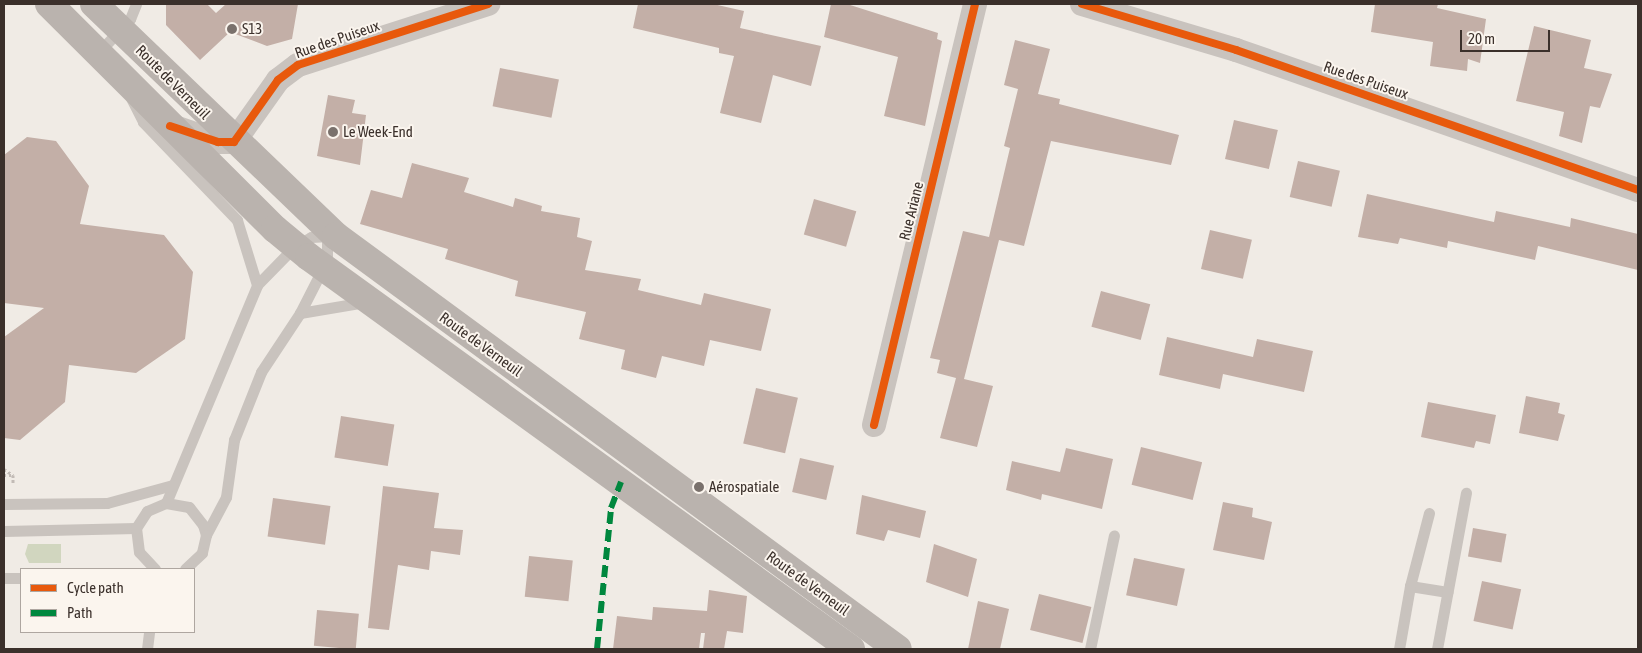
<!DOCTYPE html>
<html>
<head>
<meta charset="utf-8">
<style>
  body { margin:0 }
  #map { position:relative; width:1642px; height:653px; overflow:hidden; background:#f0ebe5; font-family:"Asap Condensed",sans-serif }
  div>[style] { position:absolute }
  .green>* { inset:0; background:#d1d6bf }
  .building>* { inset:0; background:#c3afa7; transform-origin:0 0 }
  .path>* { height:3px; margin-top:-1.5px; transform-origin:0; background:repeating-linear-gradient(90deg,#c2bbb6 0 2.5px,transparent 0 5px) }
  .service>* { height:11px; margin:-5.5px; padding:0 5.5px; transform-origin:5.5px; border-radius:5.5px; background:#c9c3be }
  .minor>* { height:24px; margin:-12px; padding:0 12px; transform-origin:12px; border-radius:12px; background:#c9c3be }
  .secondary>* { height:28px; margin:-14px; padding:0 14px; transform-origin:14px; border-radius:14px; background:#bab3ae }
  .quiet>* { height:6px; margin-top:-3px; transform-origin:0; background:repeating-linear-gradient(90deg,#00873e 0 12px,transparent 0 18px) }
  .cycleway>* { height:8px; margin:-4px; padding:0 4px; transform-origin:4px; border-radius:4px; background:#e8590c }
  .dots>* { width:14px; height:14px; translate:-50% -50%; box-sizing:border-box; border:2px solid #fbf5ee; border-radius:50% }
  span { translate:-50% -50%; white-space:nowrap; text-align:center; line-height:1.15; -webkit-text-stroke:4px #fbf5ee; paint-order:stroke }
  .poi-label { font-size:15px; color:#3b302b }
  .left { translate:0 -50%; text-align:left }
  .street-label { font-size:15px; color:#3b302b }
  .frame { position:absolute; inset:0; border:5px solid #3b302b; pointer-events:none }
  .legend { position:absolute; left:20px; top:568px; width:175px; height:65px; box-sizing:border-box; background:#fbf5ee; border:1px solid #aea6a0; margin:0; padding:6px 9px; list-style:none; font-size:15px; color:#3b302b }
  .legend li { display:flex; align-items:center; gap:10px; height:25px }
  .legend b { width:25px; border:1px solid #aea6a0 }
  .scale { position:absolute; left:1460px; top:30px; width:90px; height:22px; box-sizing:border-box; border:2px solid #3b302b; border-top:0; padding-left:6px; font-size:15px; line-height:18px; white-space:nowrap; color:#3b302b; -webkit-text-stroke:4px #fbf5ee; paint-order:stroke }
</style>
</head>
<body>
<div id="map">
  <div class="green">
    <i style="clip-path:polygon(28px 544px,61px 544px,61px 563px,29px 563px,25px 554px)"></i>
  </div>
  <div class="building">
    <i style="clip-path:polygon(166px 4px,207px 4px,216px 13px,226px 4px,298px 4px,292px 39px,267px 46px,230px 32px,200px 60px,166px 25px)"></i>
    <i style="clip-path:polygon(638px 4px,713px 4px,744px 11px,740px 28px,821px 46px,811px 86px,773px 75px,761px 123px,720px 113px,734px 56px,719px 53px,719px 48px,633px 28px)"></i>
    <i style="clip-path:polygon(831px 4px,847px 4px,938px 33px,937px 39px,942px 41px,925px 126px,884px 116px,898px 57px,824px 37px)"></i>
    <i style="clip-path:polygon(1375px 4px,1438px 4px,1437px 8px,1486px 19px,1480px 63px,1468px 59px,1467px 71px,1430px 66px,1433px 42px,1371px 32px)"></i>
    <i style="clip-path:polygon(1534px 26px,1591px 40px,1584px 68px,1612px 74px,1600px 108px,1590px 106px,1582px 143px,1559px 136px,1564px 112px,1516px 101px)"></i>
    <i style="clip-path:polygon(1015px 40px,1050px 49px,1038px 94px,1060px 99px,1059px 104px,1179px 135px,1171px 165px,1051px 141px,1024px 246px,999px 240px,964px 379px,993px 386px,977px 447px,940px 438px,956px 378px,937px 373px,940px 360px,930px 358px,963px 231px,989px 237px,1010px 148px,1004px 146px,1018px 89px,1004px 85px)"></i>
    <i style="left:500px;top:68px;width:60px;height:39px;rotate:11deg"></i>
    <i style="clip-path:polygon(328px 95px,355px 100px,352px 113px,366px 115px,360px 165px,317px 156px)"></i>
    <i style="left:1234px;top:120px;width:45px;height:40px;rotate:13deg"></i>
    <i style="clip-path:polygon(27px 137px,56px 141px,89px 186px,80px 224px,164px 235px,193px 272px,185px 339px,136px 373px,69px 365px,65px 402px,20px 440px,4px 438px,4px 337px,44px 308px,4px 303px,4px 155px)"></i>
    <i style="left:1298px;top:161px;width:43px;height:37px;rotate:13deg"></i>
    <i style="clip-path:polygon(412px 163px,469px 178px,464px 192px,513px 207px,515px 198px,542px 206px,541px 211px,580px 218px,577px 237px,592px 241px,585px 270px,641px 279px,638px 290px,701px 305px,704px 293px,771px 309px,761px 351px,710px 340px,704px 366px,662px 356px,656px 378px,621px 369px,625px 350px,579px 339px,586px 312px,515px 296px,518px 281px,445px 259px,448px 249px,360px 224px,371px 190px,402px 198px)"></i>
    <i style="clip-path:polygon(1367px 194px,1494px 222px,1496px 211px,1570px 227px,1571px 218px,1638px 234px,1638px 270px,1538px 246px,1535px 260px,1448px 241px,1447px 248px,1400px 238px,1398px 244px,1358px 237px)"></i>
    <i style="left:814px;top:199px;width:44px;height:37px;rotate:16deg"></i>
    <i style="left:1210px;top:230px;width:43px;height:40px;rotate:13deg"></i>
    <i style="left:1101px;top:291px;width:51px;height:37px;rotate:15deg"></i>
    <i style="clip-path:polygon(1167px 337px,1253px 357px,1257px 339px,1313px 351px,1304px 392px,1223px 374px,1220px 389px,1159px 375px)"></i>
    <i style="left:756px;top:388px;width:43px;height:57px;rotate:13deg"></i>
    <i style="clip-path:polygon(1526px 396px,1560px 403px,1558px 413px,1565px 415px,1558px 441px,1519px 433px)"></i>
    <i style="clip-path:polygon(1428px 402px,1496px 415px,1490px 444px,1476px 441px,1474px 448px,1421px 437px)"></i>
    <i style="left:341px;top:416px;width:54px;height:42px;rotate:9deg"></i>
    <i style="left:1141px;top:447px;width:63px;height:39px;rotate:14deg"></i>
    <i style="clip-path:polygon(1066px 448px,1113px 459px,1102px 509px,1042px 494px,1041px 500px,1006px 490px,1012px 461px,1060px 472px)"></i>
    <i style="left:800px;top:458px;width:35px;height:35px;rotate:13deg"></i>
    <i style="clip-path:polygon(383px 486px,439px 493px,434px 528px,463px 530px,460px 555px,431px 551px,429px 570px,398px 565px,389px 630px,368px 628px)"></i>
    <i style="clip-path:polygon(862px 495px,926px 511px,920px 538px,888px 530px,884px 541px,856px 534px)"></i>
    <i style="left:273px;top:498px;width:58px;height:39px;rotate:8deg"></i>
    <i style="clip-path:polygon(1223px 502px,1253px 508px,1252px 517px,1272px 522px,1264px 560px,1213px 550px)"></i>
    <i style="left:1473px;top:528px;width:34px;height:29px;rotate:10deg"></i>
    <i style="clip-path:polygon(934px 544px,977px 559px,968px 597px,926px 582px)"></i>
    <i style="left:529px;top:556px;width:44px;height:41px;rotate:6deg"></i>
    <i style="left:1134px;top:558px;width:52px;height:38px;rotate:12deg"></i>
    <i style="left:1482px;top:581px;width:40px;height:41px;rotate:12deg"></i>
    <i style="clip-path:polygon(709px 590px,747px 596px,743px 633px,727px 631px,724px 649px,703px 649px,705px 633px,701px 633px,699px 649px,613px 649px,617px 616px,652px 620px,653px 607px,707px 611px)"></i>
    <i style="left:1039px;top:594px;width:54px;height:37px;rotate:14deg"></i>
    <i style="clip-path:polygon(978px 601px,1009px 609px,1000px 649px,968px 649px)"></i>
    <i style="left:317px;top:610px;width:42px;height:36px;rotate:5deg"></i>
  </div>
  <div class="path">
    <i style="left:4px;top:469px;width:11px;rotate:34deg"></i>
    <i style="left:4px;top:475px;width:9px"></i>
    <i style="left:13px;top:475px;width:8px;rotate:90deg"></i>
  </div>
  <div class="service">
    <i style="left:98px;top:53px;width:47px;rotate:-46.7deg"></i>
    <i style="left:130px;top:19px;width:16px;rotate:-68deg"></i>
    <i style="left:131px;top:98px;width:27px;rotate:63deg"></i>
    <i style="left:143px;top:122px;width:136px;rotate:46.2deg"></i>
    <i style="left:237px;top:220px;width:68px;rotate:72.9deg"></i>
    <i style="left:300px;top:313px;width:66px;rotate:-9.6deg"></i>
    <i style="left:166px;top:503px;width:236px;rotate:-67.3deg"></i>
    <i style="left:257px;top:285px;width:54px;rotate:-45.7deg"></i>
    <i style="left:295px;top:246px;width:18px;rotate:-29deg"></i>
    <i style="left:311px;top:237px;width:19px;rotate:-3deg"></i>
    <i style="left:4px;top:504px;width:103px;rotate:-0.6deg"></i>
    <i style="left:107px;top:503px;width:68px;rotate:-15.3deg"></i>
    <i style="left:1429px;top:513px;width:75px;rotate:104.6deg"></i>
    <i style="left:1410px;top:586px;width:38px;rotate:9deg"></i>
    <i style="left:4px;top:531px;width:132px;rotate:-1.3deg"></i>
    <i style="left:206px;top:535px;width:43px;rotate:-62.2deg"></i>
    <i style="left:226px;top:497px;width:58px;rotate:-82deg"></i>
    <i style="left:234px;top:440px;width:73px;rotate:-68.3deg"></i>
    <i style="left:261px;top:372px;width:71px;rotate:-56.5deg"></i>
    <i style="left:300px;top:313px;width:59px;rotate:-63deg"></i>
    <i style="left:327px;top:260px;width:25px;rotate:-90deg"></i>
    <i style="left:155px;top:569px;width:23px;rotate:-133deg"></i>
    <i style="left:139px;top:552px;width:24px;rotate:-97deg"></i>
    <i style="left:136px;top:528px;width:20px;rotate:-57deg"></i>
    <i style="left:147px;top:511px;width:21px;rotate:-23deg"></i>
    <i style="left:166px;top:503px;width:23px;rotate:10deg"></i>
    <i style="left:189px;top:507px;width:23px;rotate:52deg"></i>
    <i style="left:203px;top:525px;width:10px;rotate:73deg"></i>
    <i style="left:206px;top:535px;width:18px;rotate:103deg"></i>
    <i style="left:202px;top:553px;width:23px;rotate:137deg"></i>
    <i style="left:4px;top:578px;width:17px"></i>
    <i style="left:147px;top:649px;width:17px;rotate:-83deg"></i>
    <i style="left:1090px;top:649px;width:116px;rotate:-78.1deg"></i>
    <i style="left:1399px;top:649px;width:64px;rotate:-80.1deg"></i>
    <i style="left:1437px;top:649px;width:159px;rotate:-79.5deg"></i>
  </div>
  <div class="minor">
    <i style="left:1082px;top:4px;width:161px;rotate:16.6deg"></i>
    <i style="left:1236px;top:50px;width:426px;rotate:19.2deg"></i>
    <i style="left:172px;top:126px;width:49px;rotate:19.2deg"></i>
    <i style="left:218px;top:142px;width:16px"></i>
    <i style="left:234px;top:142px;width:76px;rotate:-54.6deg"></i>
    <i style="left:278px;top:80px;width:25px;rotate:-37deg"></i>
    <i style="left:298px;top:65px;width:200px;rotate:-17.8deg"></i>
    <i style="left:874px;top:425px;width:433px;rotate:-76.5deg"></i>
  </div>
  <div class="secondary">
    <i style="left:49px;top:4px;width:319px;rotate:44.9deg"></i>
    <i style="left:275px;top:229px;width:44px;rotate:39.5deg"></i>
    <i style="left:309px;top:257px;width:669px;rotate:35.88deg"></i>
    <i style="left:94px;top:4px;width:335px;rotate:43.8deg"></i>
    <i style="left:336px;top:236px;width:697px;rotate:36.31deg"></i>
  </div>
  <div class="quiet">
    <i style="left:597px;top:649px;width:142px;rotate:-84.3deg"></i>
    <i style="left:611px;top:508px;width:28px;rotate:-69deg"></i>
  </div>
  <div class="cycleway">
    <i style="left:1082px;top:4px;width:161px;rotate:16.6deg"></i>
    <i style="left:1236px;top:50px;width:426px;rotate:19.2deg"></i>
    <i style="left:170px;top:126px;width:51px;rotate:18.4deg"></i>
    <i style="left:218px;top:142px;width:16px"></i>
    <i style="left:234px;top:142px;width:76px;rotate:-54.6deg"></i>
    <i style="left:278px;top:80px;width:25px;rotate:-37deg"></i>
    <i style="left:298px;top:65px;width:200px;rotate:-17.8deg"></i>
    <i style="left:874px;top:425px;width:433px;rotate:-76.5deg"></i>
  </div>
  <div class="dots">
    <i style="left:232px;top:29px;background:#7a716c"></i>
    <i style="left:333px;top:132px;background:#7a716c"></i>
    <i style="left:699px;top:487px;background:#7a716c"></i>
  </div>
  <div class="poi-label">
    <span class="left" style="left:242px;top:29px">S13</span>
    <span class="left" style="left:343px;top:132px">Le Week-End</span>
    <span class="left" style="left:709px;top:487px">Aérospatiale</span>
  </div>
  <div class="street-label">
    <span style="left:337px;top:39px;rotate:-19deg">Rue des Puiseux</span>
    <span style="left:1366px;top:80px;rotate:19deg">Rue des Puiseux</span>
    <span style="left:173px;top:82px;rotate:45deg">Route de Verneuil</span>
    <span style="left:911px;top:211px;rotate:-76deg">Rue Ariane</span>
    <span style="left:481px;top:344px;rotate:36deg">Route de Verneuil</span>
    <span style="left:808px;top:583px;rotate:36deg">Route de Verneuil</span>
  </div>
  <div class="frame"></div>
  <ul class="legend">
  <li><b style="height:6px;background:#e8590c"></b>Cycle path</li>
  <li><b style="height:6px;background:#00873e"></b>Path</li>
  </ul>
  <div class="scale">20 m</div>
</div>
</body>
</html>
